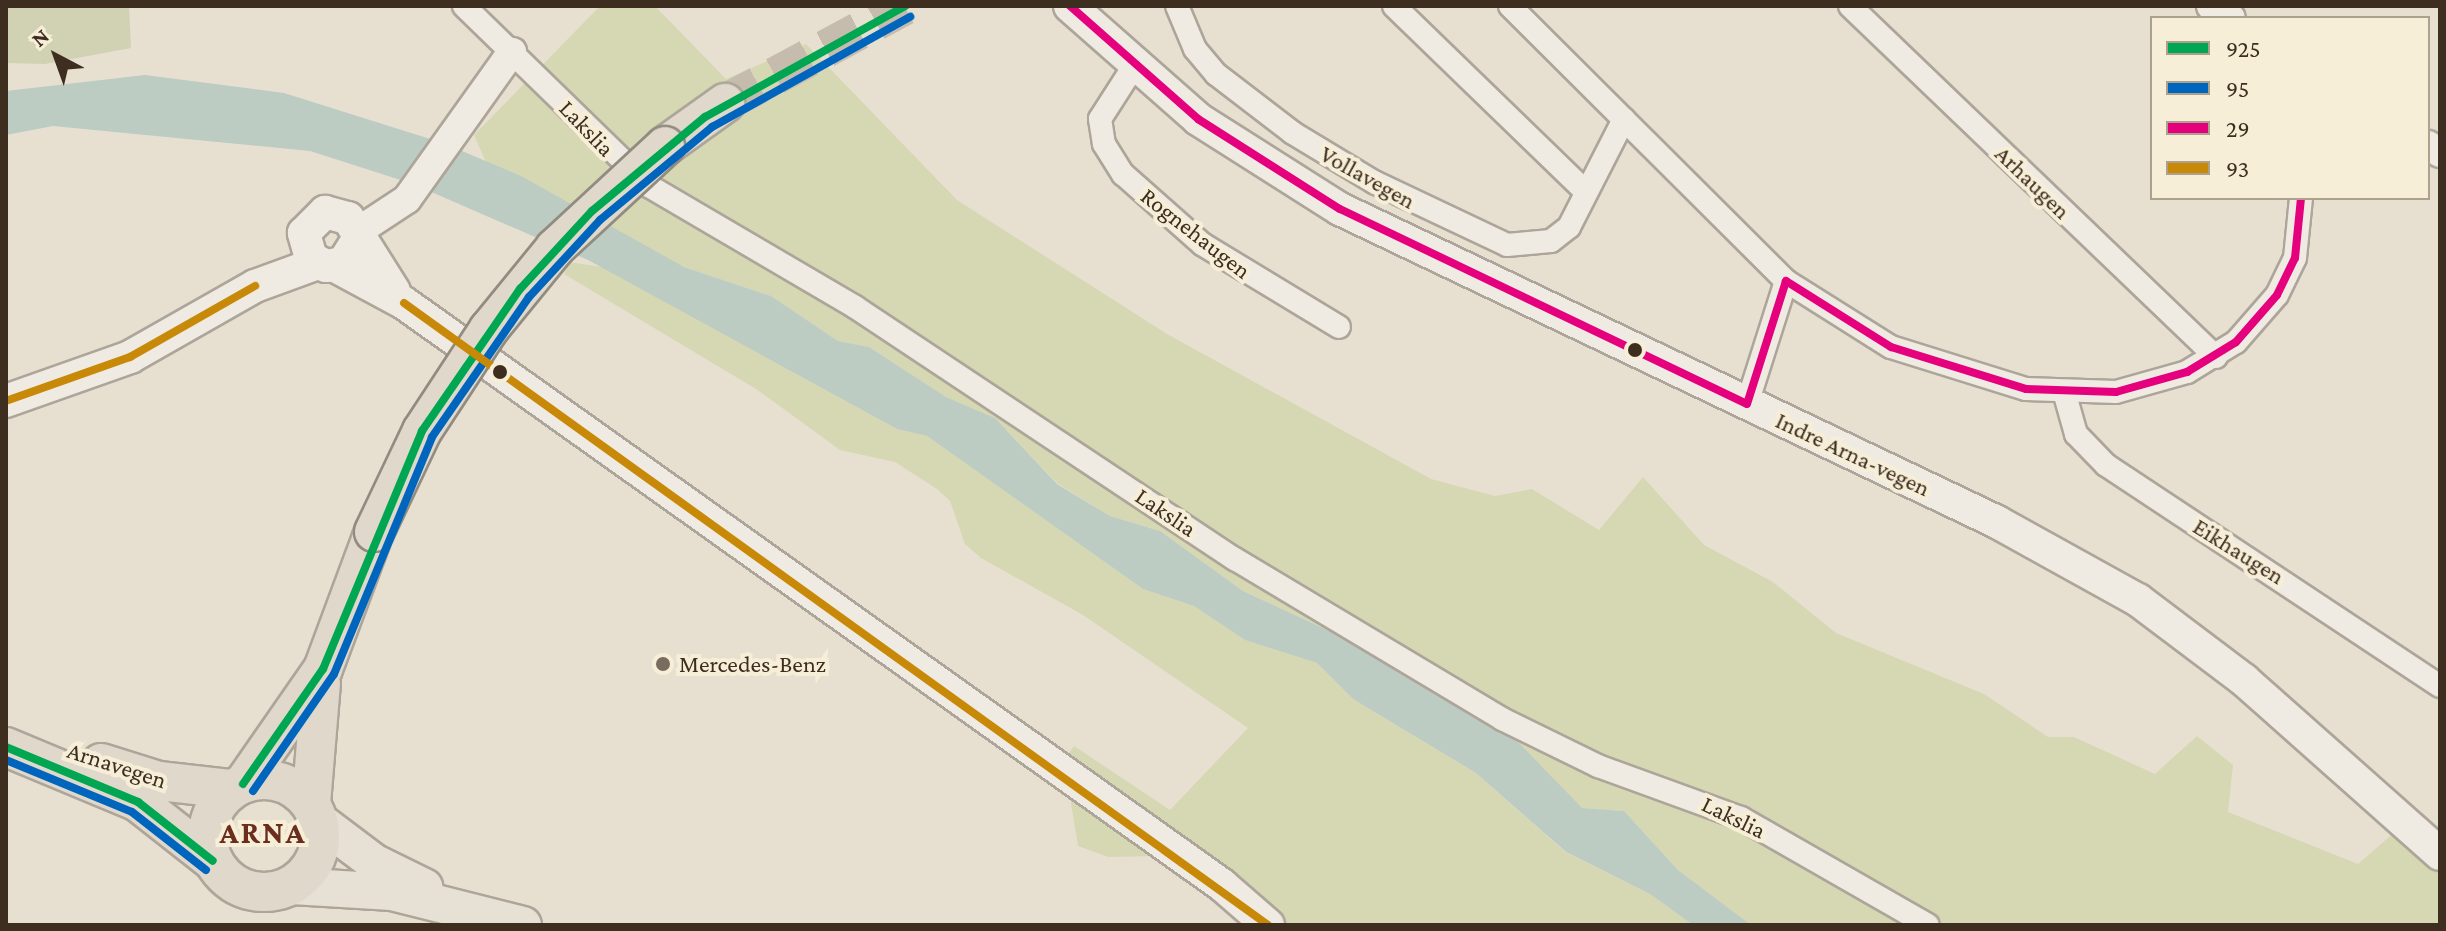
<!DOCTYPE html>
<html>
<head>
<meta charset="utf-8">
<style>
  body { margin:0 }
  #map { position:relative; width:2446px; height:931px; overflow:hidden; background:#e7e0d1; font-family:"Crimson Pro",serif }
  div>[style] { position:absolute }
  .green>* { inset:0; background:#d6d7b3 }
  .cemetery>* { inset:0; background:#d1d1b3 }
  .water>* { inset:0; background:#bcccc2 }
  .trunk-tunnel>* { height:38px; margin-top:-19px; transform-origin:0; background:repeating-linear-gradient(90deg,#c5bcae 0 38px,transparent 0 57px) }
  .roads { filter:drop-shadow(2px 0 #ada599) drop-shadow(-2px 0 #ada599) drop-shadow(0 2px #ada599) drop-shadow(0 -2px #ada599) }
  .minor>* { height:22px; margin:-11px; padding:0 11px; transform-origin:11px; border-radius:11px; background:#efebe3 }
  .tertiary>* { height:28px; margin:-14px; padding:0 14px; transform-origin:14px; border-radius:14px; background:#efebe3 }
  .secondary>* { height:32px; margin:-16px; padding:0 16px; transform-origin:16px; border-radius:16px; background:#efebe3 }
  .primary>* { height:36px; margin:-18px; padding:0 18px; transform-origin:18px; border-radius:18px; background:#e6e1d4 }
  .trunk>* { height:38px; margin:-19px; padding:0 19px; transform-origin:19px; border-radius:19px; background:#e0d9cb }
  .trunk>.ring { margin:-19px; padding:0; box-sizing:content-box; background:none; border:38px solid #e0d9cb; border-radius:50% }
  .bridges { filter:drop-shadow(2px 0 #928b80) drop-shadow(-2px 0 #928b80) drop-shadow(0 2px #928b80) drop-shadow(0 -2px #928b80) }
  .trunk-bridge>* { height:38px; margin:-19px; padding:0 19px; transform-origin:19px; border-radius:19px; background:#e0d9cb }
  .bus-1>* { height:8px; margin:-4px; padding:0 4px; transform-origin:4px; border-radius:4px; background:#00a651 }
  .bus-2>* { height:8px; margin:-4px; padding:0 4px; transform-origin:4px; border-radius:4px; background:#0065bd }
  .bus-3>* { height:8px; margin:-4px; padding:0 4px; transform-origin:4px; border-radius:4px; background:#e5007d }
  .bus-4>* { height:8px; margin:-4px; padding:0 4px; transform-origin:4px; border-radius:4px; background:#c88808 }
  .dots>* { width:22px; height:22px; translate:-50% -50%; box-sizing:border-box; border:4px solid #f7eed8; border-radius:50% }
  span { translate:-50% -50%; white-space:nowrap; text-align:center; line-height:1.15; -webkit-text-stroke:8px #f7eed8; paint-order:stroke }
  .street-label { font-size:24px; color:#3d2e20 }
  .poi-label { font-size:24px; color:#3d2e20 }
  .left { translate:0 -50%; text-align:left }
  .district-label { font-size:32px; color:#6b2e1e; font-weight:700; letter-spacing:2px }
  .frame { position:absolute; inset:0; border:8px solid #3d2e20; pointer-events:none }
  .legend { position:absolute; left:2150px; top:16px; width:280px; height:184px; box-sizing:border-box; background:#f7eed8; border:2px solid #ada18e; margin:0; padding:10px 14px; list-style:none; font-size:24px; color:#3d2e20 }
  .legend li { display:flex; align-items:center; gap:16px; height:40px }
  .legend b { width:40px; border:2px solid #ada18e }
  .north { position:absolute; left:16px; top:16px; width:80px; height:80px; -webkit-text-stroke:6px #f7eed8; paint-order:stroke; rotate:319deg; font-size:22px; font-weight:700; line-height:32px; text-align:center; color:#3d2e20 }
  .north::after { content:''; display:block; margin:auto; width:28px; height:36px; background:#3d2e20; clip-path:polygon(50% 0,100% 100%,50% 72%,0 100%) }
</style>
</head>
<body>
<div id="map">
  <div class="green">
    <i style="clip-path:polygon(600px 6px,655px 6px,726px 79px,806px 44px,957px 200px,1167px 334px,1431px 479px,1495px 496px,1532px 489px,1599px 530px,1643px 477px,1704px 545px,1773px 582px,1836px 633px,1984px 694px,2048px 737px,2074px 737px,2155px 774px,2197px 736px,2233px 765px,2228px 812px,2358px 864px,2396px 831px,2440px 870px,2440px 925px,1751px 925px,1678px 870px,1624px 811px,1582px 808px,1491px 725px,1398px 677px,1340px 636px,1243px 591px,1160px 531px,1110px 516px,1057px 483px,995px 418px,946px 397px,869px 347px,838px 341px,771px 296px,684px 267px,486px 162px,474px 135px)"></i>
    <i style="clip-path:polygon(569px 262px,602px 267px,897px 429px,927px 436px,1143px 589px,1194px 606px,1245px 640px,1317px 663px,1353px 699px,1476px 773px,1565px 852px,1650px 894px,1693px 925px,1284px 925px,1267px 905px,1162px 856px,1108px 857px,1078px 846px,1064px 760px,1074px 746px,1170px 810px,1248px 728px,1083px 615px,981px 558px,965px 544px,950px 501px,937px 489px,895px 462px,840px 450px,756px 389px,564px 274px)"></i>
  </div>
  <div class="cemetery">
    <i style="clip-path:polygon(6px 6px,129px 6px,131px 48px,45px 64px,6px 63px)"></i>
  </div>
  <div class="water">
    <i style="clip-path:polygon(145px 75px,284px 93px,443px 143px,521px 176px,684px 267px,771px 296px,838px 341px,869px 347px,946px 397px,995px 418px,1057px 484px,1110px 516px,1160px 531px,1243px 591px,1340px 636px,1518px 742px,1582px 808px,1624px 811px,1678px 870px,1751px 925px,1693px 925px,1650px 894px,1566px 852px,1476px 773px,1353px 699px,1317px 663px,1245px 640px,1194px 606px,1143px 589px,927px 436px,897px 429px,588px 260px,413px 184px,310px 151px,53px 126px,6px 135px,6px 91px)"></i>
  </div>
  <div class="trunk-tunnel">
    <i style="left:725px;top:103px;width:204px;rotate:-28.3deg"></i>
  </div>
  <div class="roads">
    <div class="minor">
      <i style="left:464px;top:6px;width:258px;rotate:44.2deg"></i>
      <i style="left:649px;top:186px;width:239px;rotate:30.4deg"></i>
      <i style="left:855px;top:307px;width:456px;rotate:33.6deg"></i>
      <i style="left:1235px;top:559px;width:311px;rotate:30.9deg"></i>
      <i style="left:1502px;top:719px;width:107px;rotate:26.1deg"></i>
      <i style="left:1598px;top:766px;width:152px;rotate:20deg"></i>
      <i style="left:1741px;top:818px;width:215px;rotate:29.8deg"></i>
      <i style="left:1177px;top:6px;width:47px;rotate:67.3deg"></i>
      <i style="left:1195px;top:49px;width:33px;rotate:50deg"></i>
      <i style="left:1216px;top:74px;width:97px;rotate:37.5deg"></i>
      <i style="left:1293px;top:133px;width:95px;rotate:31.2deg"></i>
      <i style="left:1374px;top:182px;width:147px;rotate:25.3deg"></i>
      <i style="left:1507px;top:245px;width:44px;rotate:-5.2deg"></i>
      <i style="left:1551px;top:241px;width:23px;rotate:-38deg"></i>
      <i style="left:1569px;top:227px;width:121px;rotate:-63deg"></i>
      <i style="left:1394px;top:6px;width:264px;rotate:44.1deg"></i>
      <i style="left:1510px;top:6px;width:390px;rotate:44.9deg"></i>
      <i style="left:1850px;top:6px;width:507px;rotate:43.8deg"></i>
      <i style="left:1134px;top:66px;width:63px;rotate:122.7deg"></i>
      <i style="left:1100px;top:119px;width:25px;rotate:81deg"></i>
      <i style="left:1104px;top:144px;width:36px;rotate:58deg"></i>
      <i style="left:1123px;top:174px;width:106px;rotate:41.5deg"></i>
      <i style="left:1202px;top:244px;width:160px;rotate:31.2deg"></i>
      <i style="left:2065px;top:395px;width:41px;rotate:74.2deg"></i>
      <i style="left:2076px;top:434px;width:43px;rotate:45.9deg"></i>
      <i style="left:2106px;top:465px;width:400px;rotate:33.5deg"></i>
      <i style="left:1747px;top:404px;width:129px;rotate:-72.4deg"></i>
      <i style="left:1786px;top:281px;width:124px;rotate:32.2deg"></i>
      <i style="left:1891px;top:347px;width:141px;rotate:17.3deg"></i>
      <i style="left:2026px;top:389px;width:90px;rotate:1.9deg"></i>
      <i style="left:2116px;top:392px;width:74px;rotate:-15.7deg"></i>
      <i style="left:2187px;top:372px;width:57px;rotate:-31.5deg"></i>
      <i style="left:2236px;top:342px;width:62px;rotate:-48.9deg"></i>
      <i style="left:2277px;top:295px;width:41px;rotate:-64.1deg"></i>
      <i style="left:2295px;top:258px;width:60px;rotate:-84.3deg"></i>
    </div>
    <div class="tertiary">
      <i style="left:2211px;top:6px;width:23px;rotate:31deg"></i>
      <i style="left:2428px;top:145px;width:14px;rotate:34deg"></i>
      <i style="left:357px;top:232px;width:60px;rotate:-33.4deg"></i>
      <i style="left:407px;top:199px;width:181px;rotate:-54.5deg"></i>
    </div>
    <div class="secondary">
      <i style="left:1070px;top:6px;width:171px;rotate:41.4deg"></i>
      <i style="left:1198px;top:119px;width:168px;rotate:32.4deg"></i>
      <i style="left:1340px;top:209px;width:728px;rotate:25.47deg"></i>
      <i style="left:1997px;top:522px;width:161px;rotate:29deg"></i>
      <i style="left:2138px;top:600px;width:133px;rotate:37deg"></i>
      <i style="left:2244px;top:680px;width:262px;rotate:41.6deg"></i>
      <i style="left:357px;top:241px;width:26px;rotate:122deg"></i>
      <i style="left:343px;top:263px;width:17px;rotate:170deg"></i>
      <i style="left:326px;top:266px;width:17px;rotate:-152deg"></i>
      <i style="left:311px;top:258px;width:26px;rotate:-106deg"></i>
      <i style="left:304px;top:233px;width:30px;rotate:-45deg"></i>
      <i style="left:325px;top:212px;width:24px;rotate:15deg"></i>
      <i style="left:348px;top:218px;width:86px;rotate:57.8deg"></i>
      <i style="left:335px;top:266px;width:78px;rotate:28.2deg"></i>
      <i style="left:404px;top:303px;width:1004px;rotate:35.43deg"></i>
      <i style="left:1222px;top:885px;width:61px;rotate:41deg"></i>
      <i style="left:6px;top:401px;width:132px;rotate:-19.5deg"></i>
      <i style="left:130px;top:357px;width:144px;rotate:-29.6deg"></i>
      <i style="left:255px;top:286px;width:67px;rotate:-20.1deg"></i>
    </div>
    <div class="primary">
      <i style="left:319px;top:821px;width:70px;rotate:36.9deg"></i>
      <i style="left:375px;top:863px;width:55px;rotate:26.1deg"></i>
      <i style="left:292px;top:886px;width:100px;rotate:3.4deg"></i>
      <i style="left:392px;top:892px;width:135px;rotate:14.1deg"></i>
    </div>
    <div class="trunk">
      <i style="left:665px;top:146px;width:74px;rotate:-35.6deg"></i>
      <i style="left:6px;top:747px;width:143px;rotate:22.6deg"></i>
      <i style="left:138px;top:802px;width:95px;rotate:38.2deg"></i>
      <i style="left:101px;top:763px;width:61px;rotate:17.2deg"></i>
      <i style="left:159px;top:781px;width:73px;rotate:6.3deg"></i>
      <i class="ring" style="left:208px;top:780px;width:74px;height:74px"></i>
      <i style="left:243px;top:784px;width:140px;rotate:-55.2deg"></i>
      <i style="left:323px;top:669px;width:146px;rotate:-69.6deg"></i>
      <i style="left:311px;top:804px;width:121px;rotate:-85.3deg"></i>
    </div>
  </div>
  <div class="bridges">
    <div class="trunk-bridge">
      <i style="left:374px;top:532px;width:112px;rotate:-64.6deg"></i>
      <i style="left:422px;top:431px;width:122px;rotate:-56.7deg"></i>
      <i style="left:489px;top:329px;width:104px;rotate:-50.8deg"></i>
      <i style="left:555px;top:248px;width:150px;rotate:-42.8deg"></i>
    </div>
  </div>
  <div class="bus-1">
    <i style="left:6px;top:747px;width:143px;rotate:22.6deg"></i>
    <i style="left:138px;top:802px;width:95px;rotate:38.2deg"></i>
    <i style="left:243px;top:784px;width:140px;rotate:-55.2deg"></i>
    <i style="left:323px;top:669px;width:258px;rotate:-67.4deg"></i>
    <i style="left:422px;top:431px;width:173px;rotate:-55.4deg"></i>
    <i style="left:520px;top:289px;width:106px;rotate:-47.3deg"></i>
    <i style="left:592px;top:211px;width:147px;rotate:-39.8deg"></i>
    <i style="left:705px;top:117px;width:229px;rotate:-29deg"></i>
  </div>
  <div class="bus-2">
    <i style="left:6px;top:760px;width:136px;rotate:22.4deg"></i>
    <i style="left:132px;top:812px;width:94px;rotate:38.1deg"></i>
    <i style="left:253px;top:791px;width:142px;rotate:-55.3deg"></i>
    <i style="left:334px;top:674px;width:256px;rotate:-67.5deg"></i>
    <i style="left:432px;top:437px;width:170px;rotate:-55.3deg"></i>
    <i style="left:529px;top:297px;width:105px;rotate:-47.3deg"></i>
    <i style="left:600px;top:220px;width:146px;rotate:-39.7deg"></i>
    <i style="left:712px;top:127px;width:227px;rotate:-29.1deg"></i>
  </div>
  <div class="bus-3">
    <i style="left:1070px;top:6px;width:171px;rotate:41.4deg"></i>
    <i style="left:1198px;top:119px;width:168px;rotate:32.4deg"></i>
    <i style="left:1340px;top:209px;width:451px;rotate:25.6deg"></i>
    <i style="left:1747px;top:404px;width:129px;rotate:-72.4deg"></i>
    <i style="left:1786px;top:281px;width:124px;rotate:32.2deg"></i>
    <i style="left:1891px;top:347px;width:141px;rotate:17.3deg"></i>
    <i style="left:2026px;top:389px;width:90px;rotate:1.9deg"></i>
    <i style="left:2116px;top:392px;width:74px;rotate:-15.7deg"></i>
    <i style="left:2187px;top:372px;width:57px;rotate:-31.5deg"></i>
    <i style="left:2236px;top:342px;width:62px;rotate:-48.9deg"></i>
    <i style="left:2277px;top:295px;width:41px;rotate:-64.1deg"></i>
    <i style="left:2295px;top:258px;width:60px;rotate:-84.3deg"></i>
  </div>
  <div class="bus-4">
    <i style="left:404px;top:303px;width:1065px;rotate:35.75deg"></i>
    <i style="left:6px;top:401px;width:132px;rotate:-19.5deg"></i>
    <i style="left:130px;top:357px;width:144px;rotate:-29.6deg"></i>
  </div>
  <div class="dots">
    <i style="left:1635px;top:350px;background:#3d2e20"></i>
    <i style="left:500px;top:372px;background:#3d2e20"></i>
    <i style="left:663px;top:664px;background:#786c5e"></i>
  </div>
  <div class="street-label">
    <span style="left:587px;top:128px;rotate:46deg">Lakslia</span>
    <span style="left:1368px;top:177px;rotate:29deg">Vollavegen</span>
    <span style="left:2033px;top:182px;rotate:44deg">Arhaugen</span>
    <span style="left:1196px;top:233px;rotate:38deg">Rognehaugen</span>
    <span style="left:1853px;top:454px;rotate:25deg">Indre Arna-vegen</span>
    <span style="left:1166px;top:512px;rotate:34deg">Lakslia</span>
    <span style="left:2239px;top:551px;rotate:32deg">Eikhaugen</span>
    <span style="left:117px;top:765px;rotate:18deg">Arnavegen</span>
    <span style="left:1734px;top:817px;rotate:26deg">Lakslia</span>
  </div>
  <div class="poi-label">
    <span class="left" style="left:679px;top:664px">Mercedes-Benz</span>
  </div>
  <div class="district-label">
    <span style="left:263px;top:832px">ARNA</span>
  </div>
  <div class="frame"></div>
  <ul class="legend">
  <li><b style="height:10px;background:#00a651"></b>925</li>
  <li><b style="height:10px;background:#0065bd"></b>95</li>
  <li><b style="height:10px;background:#e5007d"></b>29</li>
  <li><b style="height:10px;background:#c88808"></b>93</li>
  </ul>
  <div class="north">N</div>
</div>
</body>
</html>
